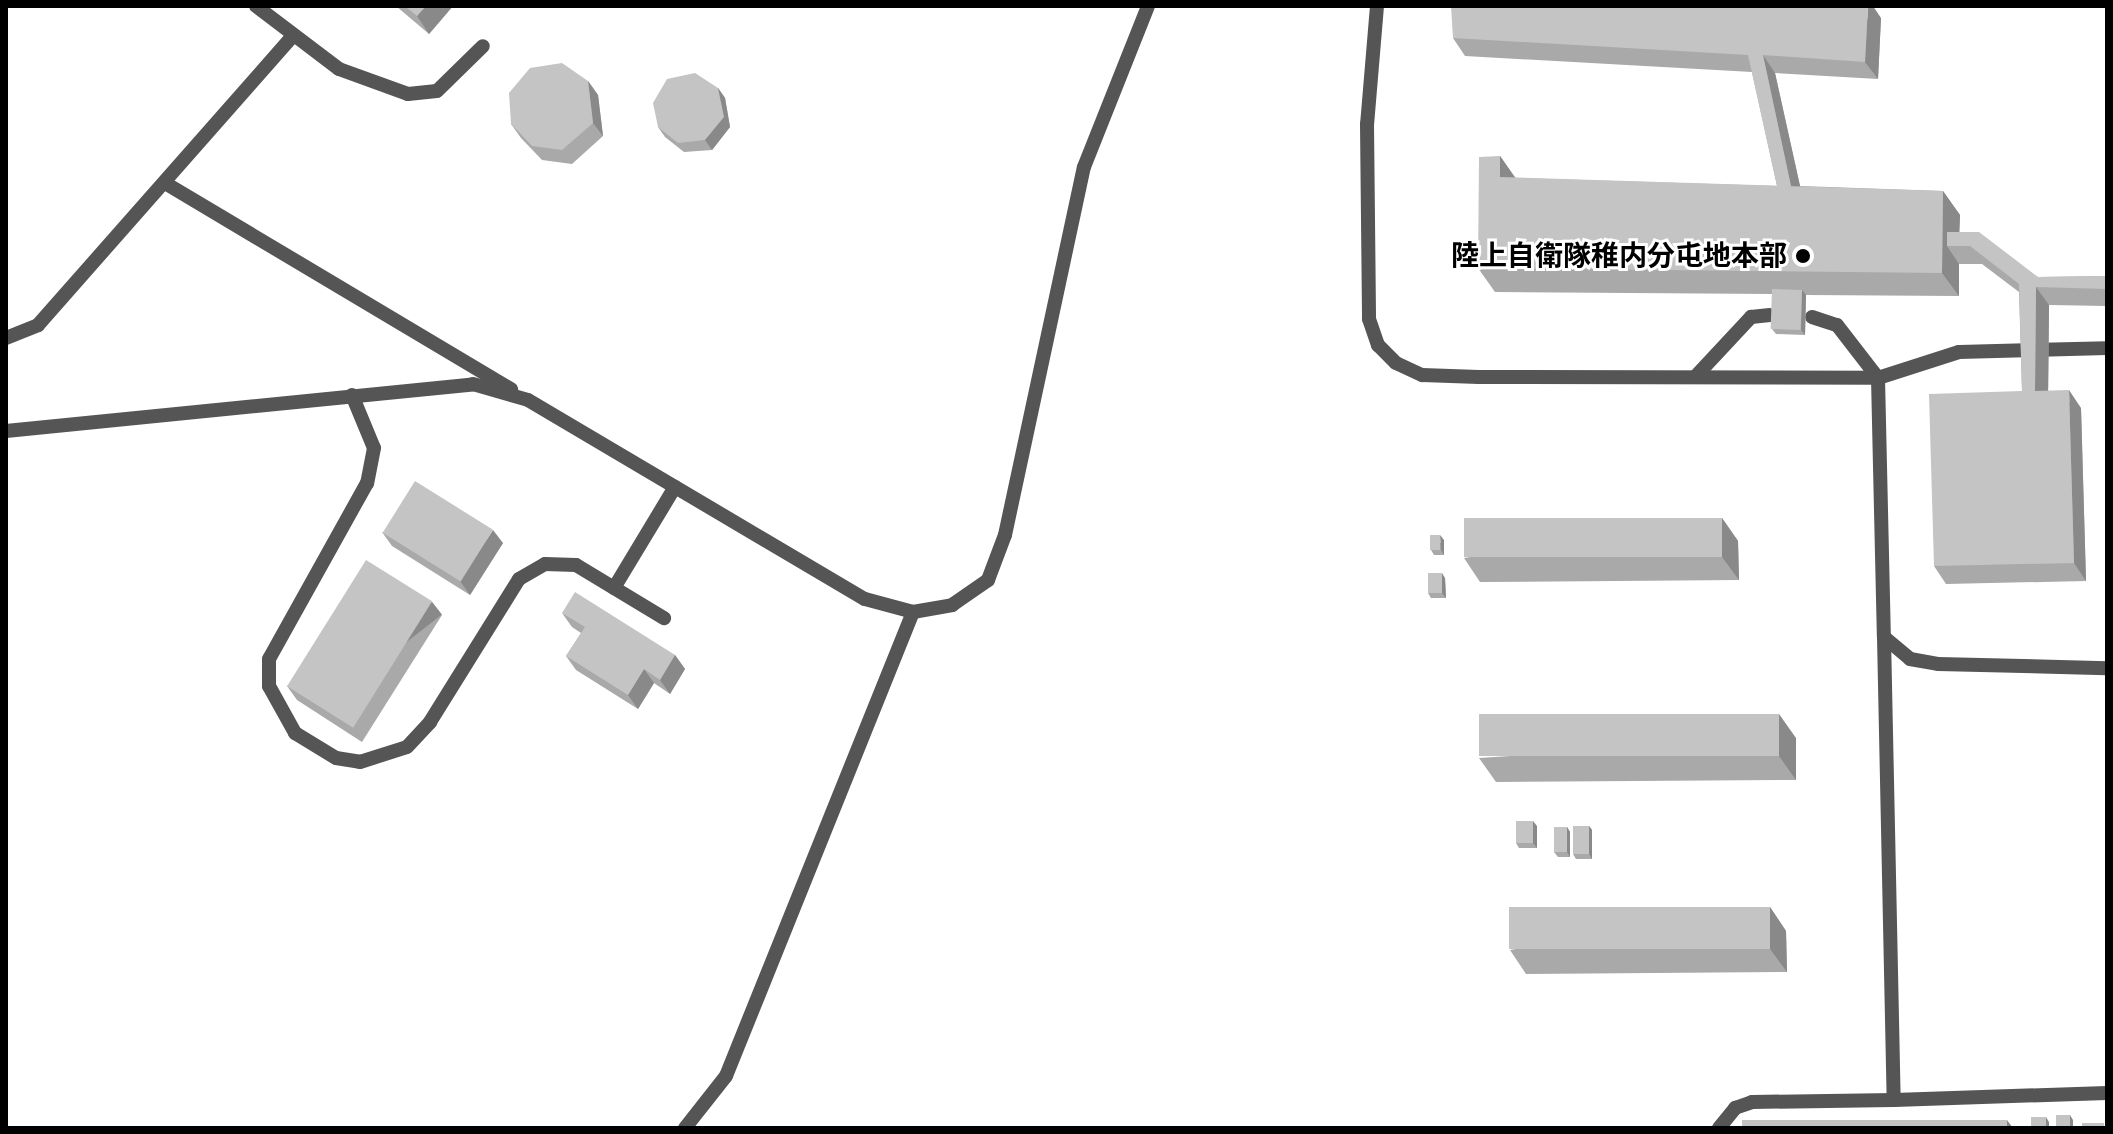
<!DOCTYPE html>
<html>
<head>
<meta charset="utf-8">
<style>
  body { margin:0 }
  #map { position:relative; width:2113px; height:1134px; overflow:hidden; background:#fff; font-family:"Varela Round","Noto Sans JP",sans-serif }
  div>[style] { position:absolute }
  .service>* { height:14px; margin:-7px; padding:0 7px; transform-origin:7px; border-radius:7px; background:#555 }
  .wall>* { inset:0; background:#a9a9a9 }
  .shaded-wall>* { inset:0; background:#898989; transform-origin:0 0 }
  .building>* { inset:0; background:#c4c4c4; transform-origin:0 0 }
  .dots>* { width:22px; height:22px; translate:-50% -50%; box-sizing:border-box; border:4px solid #fff; border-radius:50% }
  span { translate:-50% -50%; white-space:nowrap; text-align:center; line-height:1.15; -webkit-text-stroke:6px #fff; paint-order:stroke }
  .poi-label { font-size:28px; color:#000; font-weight:700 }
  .right { translate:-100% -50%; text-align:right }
  .frame { position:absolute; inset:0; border:8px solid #000; pointer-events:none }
</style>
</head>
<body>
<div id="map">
  <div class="service">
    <i style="left:256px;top:6px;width:104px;rotate:37.2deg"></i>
    <i style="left:339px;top:69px;width:73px;rotate:19.9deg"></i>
    <i style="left:408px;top:94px;width:29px;rotate:-6deg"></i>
    <i style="left:437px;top:91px;width:64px;rotate:-44.4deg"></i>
    <i style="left:1377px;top:6px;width:118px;rotate:94.8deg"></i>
    <i style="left:1367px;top:124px;width:195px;rotate:89.4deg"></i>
    <i style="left:1369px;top:319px;width:28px;rotate:71deg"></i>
    <i style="left:1378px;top:345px;width:25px;rotate:45deg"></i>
    <i style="left:1396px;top:363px;width:29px;rotate:25deg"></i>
    <i style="left:1422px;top:375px;width:57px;rotate:2deg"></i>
    <i style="left:1479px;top:377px;width:399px;rotate:0.1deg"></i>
    <i style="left:1878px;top:378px;width:259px;rotate:88.7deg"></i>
    <i style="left:1884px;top:637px;width:34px;rotate:40deg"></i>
    <i style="left:1910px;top:659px;width:28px;rotate:10deg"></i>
    <i style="left:1938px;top:664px;width:169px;rotate:1.4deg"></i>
    <i style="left:165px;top:183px;width:403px;rotate:30.8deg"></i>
    <i style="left:1812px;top:317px;width:26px;rotate:18deg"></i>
    <i style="left:1837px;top:325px;width:67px;rotate:52.3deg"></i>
    <i style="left:1878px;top:378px;width:85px;rotate:-17.8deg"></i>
    <i style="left:1959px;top:352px;width:148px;rotate:-1.5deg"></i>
    <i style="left:6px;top:338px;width:35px;rotate:-22deg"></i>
    <i style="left:38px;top:325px;width:385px;rotate:-48.6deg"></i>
    <i style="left:1696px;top:376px;width:81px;rotate:-47deg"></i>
    <i style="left:1751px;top:317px;width:19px;rotate:-6deg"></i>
    <i style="left:352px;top:395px;width:57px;rotate:67.5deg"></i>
    <i style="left:374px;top:448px;width:36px;rotate:101deg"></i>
    <i style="left:367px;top:483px;width:201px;rotate:119.1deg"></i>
    <i style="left:269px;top:659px;width:27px;rotate:90deg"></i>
    <i style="left:269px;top:686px;width:54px;rotate:61deg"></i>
    <i style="left:295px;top:733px;width:48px;rotate:31.4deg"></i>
    <i style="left:336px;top:758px;width:24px;rotate:9deg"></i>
    <i style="left:360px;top:762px;width:49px;rotate:-17.7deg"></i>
    <i style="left:407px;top:747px;width:34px;rotate:-47deg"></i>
    <i style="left:430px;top:722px;width:168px;rotate:-58.1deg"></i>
    <i style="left:519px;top:579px;width:30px;rotate:-30deg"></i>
    <i style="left:545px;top:564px;width:31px;rotate:2deg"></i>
    <i style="left:576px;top:565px;width:103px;rotate:31.1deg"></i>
    <i style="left:6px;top:431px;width:469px;rotate:-5.7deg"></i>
    <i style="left:473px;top:384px;width:57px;rotate:16.2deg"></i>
    <i style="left:528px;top:400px;width:391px;rotate:30.6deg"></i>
    <i style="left:865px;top:599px;width:50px;rotate:15.2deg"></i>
    <i style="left:913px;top:612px;width:40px;rotate:-10deg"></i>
    <i style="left:952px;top:605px;width:44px;rotate:-34.8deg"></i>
    <i style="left:988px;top:580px;width:48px;rotate:-69.3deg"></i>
    <i style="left:1005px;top:535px;width:376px;rotate:-77.9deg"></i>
    <i style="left:1084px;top:167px;width:173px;rotate:-68.3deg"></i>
    <i style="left:614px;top:588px;width:118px;rotate:-58.9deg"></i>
    <i style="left:1884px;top:637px;width:463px;rotate:88.8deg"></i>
    <i style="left:1894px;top:1100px;width:213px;rotate:-1.9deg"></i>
    <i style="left:685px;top:1128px;width:66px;rotate:-51.7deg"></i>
    <i style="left:726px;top:1076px;width:500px;rotate:-68.05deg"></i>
    <i style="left:1719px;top:1128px;width:26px;rotate:-51deg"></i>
    <i style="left:1735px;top:1108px;width:18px;rotate:-19deg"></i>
    <i style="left:1752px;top:1102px;width:142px;rotate:-0.8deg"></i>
  </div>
  <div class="wall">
    <i style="clip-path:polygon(396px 6px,453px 6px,429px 34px)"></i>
    <i style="clip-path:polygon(1881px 18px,1878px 79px,1775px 73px,1800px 186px,1943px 191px,1960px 215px,1959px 232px,2038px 277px,2107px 276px,2107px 306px,2049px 305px,2048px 391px,2081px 408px,2086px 581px,1946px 584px,1934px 566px,2022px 391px,2019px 292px,1982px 264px,1959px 264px,1959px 296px,1806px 295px,1805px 335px,1776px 334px,1772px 329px,1772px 294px,1495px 292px,1478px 268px,1500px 156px,1515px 178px,1777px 186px,1752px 72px,1465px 56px,1453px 38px)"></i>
    <i style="clip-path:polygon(588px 81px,598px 95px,603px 136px,572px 164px,542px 160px,521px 138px,511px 124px)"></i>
    <i style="clip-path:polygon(718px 88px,725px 98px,730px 127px,712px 150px,684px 152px,665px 137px,658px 127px)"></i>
    <i style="clip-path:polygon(1722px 518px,1738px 541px,1739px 580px,1480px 582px,1464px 558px)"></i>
    <i style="clip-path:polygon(382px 532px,503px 543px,470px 595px,392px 546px)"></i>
    <i style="clip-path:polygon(1444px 540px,1444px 555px,1434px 555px,1431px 550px)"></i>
    <i style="clip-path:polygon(1445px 578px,1446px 598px,1431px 598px,1428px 593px)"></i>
    <i style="clip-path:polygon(432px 602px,442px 615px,362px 742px,297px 700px,287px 686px)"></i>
    <i style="clip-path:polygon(562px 613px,675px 655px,685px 669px,670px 694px,654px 683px,638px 709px,576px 670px,566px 656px,581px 633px,572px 627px)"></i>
    <i style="clip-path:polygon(1796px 738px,1796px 780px,1496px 782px,1479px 758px)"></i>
    <i style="clip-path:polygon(1537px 826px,1537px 848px,1519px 848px,1516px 843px)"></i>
    <i style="clip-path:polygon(1589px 826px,1592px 830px,1592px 859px,1576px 859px,1573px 854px)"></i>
    <i style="clip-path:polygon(1567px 827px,1570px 832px,1570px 857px,1558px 857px,1554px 852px)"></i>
    <i style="clip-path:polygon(1770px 907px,1786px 931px,1787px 972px,1526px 974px,1510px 950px)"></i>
  </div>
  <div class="shaded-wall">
    <i style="clip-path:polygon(426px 6px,453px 6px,429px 34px,417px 16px)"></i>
    <i style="clip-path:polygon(1868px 6px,1873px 6px,1881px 18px,1878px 79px,1865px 62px)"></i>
    <i style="clip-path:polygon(1763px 55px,1775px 73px,1806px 213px,1793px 196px)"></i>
    <i style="clip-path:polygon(588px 81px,598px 95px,603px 136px,593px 123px)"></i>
    <i style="clip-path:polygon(718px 88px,725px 98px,730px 127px,712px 150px,705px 140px)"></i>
    <i style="clip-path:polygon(1500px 156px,1517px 180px,1500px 177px)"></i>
    <i style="clip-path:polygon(1943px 191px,1960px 215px,1959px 246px,1947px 246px,1959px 264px,1959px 296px,1942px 273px)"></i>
    <i style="clip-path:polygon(2036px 287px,2049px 305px,2048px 409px,2035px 391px)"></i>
    <i style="clip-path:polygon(1802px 290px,1806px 295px,1805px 335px,1801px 330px)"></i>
    <i style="clip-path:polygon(2069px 390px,2081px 408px,2086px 581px,2074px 563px)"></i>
    <i style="clip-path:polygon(1722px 518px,1738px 541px,1739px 580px,1722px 557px)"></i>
    <i style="clip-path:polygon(493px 530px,503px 543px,470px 595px,460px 581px)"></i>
    <i style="clip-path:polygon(1440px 535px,1444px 540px,1444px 555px,1441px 550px)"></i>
    <i style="clip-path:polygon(1442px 573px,1445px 578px,1446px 598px,1442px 593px)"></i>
    <i style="left:432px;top:602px;width:16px;height:149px;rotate:52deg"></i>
    <i style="clip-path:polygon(675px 655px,685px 669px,670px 694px,660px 680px)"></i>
    <i style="clip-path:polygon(644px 669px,654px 683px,638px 709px,628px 695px)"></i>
    <i style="clip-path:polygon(1779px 714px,1796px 738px,1796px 780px,1779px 756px)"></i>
    <i style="clip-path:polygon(1533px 821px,1537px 826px,1537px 848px,1533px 843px)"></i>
    <i style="clip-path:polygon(1589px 826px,1592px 830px,1592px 859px,1589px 854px)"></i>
    <i style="clip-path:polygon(1567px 827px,1570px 832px,1570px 857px,1567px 852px)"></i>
    <i style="clip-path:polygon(1770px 907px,1786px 931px,1787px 972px,1770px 949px)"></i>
    <i style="clip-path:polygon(2070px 1115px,2073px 1120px,2073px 1128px,2070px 1128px)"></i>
    <i style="clip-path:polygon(2046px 1117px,2049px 1122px,2049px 1128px,2046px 1128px)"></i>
    <i style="clip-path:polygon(2007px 1120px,2013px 1128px,2007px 1128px)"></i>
  </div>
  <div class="building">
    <i style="clip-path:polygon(405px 6px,426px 6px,417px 16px)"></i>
    <i style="clip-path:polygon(1451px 6px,1868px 6px,1865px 62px,1763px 55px,1791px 186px,1777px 186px,1748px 55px,1453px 38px)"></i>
    <i style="clip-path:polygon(562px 63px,588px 81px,593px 123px,562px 150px,532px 146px,511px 124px,509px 93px,530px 68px)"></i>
    <i style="clip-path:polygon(695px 73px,718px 88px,724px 117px,705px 140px,678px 143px,658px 127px,653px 103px,667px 79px)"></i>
    <i style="clip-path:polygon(1500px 156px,1500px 177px,1943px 191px,1942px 273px,1478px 268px,1479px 157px)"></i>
    <i style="clip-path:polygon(1947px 232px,1979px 232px,2038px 277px,2107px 276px,2107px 289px,2036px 287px,2035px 391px,2069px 390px,2074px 563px,1934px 566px,1929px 394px,2022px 391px,2019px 284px,1970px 246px,1947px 246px)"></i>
    <i style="left:1772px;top:289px;width:30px;height:40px;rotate:2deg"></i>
    <i style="left:415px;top:481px;width:92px;height:61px;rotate:32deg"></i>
    <i style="left:1722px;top:518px;width:39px;height:258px;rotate:90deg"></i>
    <i style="left:1430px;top:535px;width:10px;height:15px"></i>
    <i style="left:366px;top:560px;width:78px;height:149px;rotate:32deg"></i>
    <i style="left:1428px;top:573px;width:14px;height:20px"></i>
    <i style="clip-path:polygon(575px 592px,675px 655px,660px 680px,644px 669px,628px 695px,566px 656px,585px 627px,562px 613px)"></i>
    <i style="left:1779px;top:714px;width:42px;height:300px;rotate:90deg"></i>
    <i style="left:1516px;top:821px;width:17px;height:22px"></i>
    <i style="left:1573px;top:826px;width:16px;height:28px"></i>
    <i style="left:1554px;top:827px;width:13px;height:25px"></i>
    <i style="left:1770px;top:907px;width:42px;height:261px;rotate:90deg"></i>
    <i style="left:2056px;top:1115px;width:14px;height:13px"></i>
    <i style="left:2031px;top:1117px;width:15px;height:11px"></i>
    <i style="left:2007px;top:1120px;width:8px;height:265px;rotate:90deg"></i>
    <i style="left:2082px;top:1123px;width:22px;height:5px"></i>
  </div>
  <div class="dots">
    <i style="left:1803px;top:256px;background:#000"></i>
  </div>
  <div class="poi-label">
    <span class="right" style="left:1787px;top:256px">陸上自衛隊稚内分屯地本部</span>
  </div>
  <div class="frame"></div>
</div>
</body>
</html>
